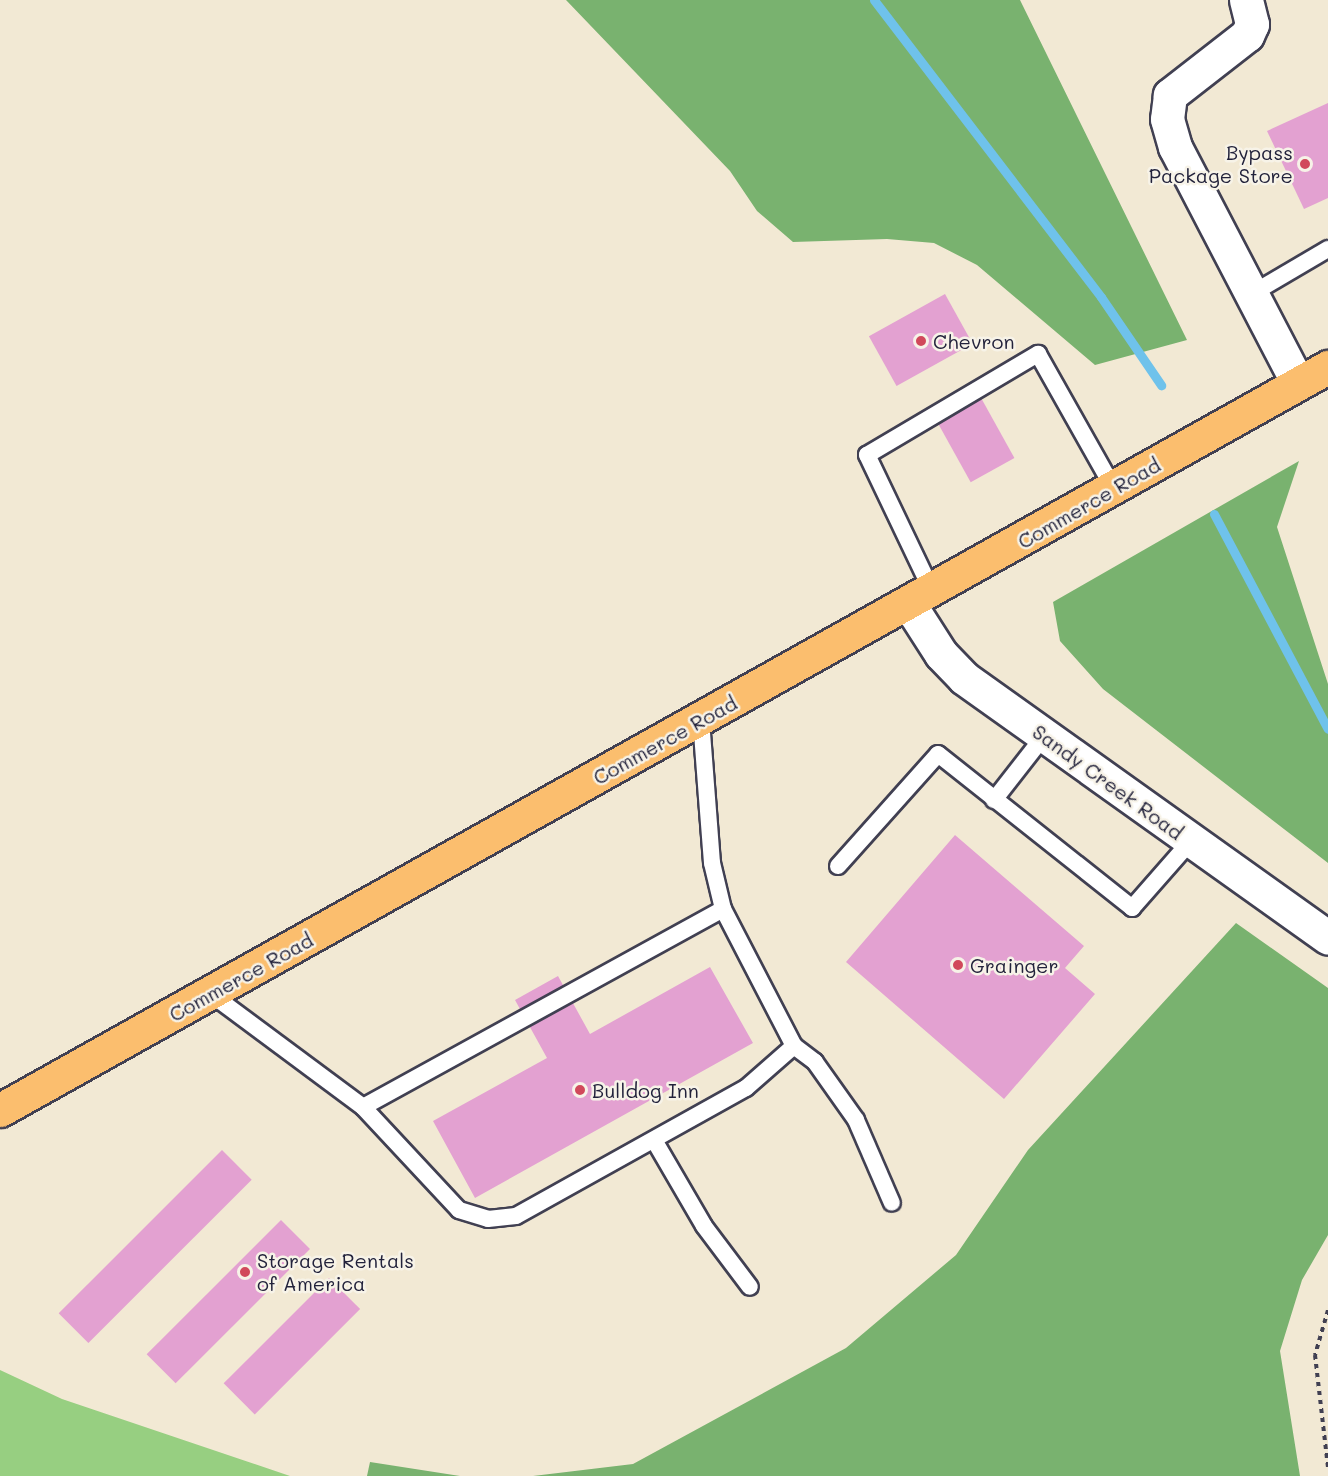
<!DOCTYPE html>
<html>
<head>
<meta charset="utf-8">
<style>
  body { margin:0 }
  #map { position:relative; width:1328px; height:1476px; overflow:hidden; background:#f2e9d4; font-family:Mali,sans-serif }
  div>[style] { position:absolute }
  .green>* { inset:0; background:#97cf81 }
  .forest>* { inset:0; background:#79b26f }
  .stream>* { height:9px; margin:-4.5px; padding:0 4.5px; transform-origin:4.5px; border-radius:4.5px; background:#6fc2eb }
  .building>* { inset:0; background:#e3a1d1; transform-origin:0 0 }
  .path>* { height:4px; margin-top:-2px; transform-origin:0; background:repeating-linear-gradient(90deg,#414052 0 4.5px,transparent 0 9px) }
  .roads { filter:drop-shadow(2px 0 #414052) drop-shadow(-2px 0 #414052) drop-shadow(0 2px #414052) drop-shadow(0 -2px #414052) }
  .lane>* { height:16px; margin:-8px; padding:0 8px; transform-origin:8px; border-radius:8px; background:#fff }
  .street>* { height:33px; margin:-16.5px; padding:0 16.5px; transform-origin:16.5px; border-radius:16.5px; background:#fff }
  .highway>* { height:33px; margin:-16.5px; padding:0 16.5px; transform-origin:16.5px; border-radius:16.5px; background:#fbbe6e }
  .dots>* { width:16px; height:16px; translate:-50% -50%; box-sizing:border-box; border:3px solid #f7f3e8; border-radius:50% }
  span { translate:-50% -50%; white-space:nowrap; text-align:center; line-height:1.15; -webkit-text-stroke:5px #f7f3e8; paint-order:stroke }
  .poi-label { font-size:20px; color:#22223b }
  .right { translate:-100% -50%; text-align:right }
  .left { translate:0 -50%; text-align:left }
  .street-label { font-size:20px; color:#22223b }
</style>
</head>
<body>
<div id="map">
  <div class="green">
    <i style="clip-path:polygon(0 1370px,62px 1399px,290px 1476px,0 1476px)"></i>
  </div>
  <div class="forest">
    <i style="clip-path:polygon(566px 0,1020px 0,1187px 340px,1095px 365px,977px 265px,934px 243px,887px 239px,793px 242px,757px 211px,730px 171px)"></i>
    <i style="clip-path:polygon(1299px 461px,1277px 527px,1328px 684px,1328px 863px,1103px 689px,1060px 641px,1053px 602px)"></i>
    <i style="clip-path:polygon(1236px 923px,1328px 988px,1328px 1235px,1302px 1280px,1280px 1351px,1300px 1476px,533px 1476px,633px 1464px,846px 1348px,956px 1255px,1028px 1150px)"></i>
    <i style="clip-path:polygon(370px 1462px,460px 1476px,367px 1476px)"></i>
  </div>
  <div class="stream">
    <i style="left:874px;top:0;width:374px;rotate:52.6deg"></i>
    <i style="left:1101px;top:297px;width:107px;rotate:55.7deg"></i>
    <i style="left:1214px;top:514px;width:243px;rotate:62.1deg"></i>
  </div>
  <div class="building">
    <i style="clip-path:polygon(1328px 103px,1328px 198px,1304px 209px,1267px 131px)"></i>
    <i style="left:945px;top:294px;width:57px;height:87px;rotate:61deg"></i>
    <i style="left:980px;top:396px;width:71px;height:50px;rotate:61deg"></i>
    <i style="clip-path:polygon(955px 835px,1084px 946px,1065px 968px,1095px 994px,1004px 1099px,846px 962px)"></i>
    <i style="clip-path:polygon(710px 967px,753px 1043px,475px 1198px,433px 1121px,547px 1058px,515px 1000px,558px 976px,590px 1034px)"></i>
    <i style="left:222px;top:1150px;width:42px;height:231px;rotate:45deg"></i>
    <i style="left:281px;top:1220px;width:41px;height:190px;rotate:45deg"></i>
    <i style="left:329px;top:1278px;width:44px;height:149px;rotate:45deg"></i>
  </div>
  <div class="path">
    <i style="left:1328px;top:1310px;width:47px;rotate:106.1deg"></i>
    <i style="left:1315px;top:1355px;width:114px;rotate:83.4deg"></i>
  </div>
  <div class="roads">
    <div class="lane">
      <i style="left:1253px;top:293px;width:87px;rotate:-30.4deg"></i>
      <i style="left:932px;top:591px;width:151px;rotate:-115.5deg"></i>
      <i style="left:867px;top:455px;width:199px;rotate:-30.6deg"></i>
      <i style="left:1038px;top:354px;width:155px;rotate:60.6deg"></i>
      <i style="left:994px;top:800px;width:81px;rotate:-52deg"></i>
      <i style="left:838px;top:866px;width:150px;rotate:-48.2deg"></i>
      <i style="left:938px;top:754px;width:248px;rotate:38.4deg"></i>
      <i style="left:1132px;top:908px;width:88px;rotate:-48.7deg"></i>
      <i style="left:211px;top:994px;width:189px;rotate:36.6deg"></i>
      <i style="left:363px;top:1107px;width:141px;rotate:47deg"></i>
      <i style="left:459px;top:1210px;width:30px;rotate:17deg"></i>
      <i style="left:488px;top:1219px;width:28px;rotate:-6deg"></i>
      <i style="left:516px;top:1216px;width:263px;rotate:-29.1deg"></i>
      <i style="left:746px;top:1088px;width:64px;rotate:-41.2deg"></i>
      <i style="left:794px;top:1046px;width:154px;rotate:-117.4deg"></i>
      <i style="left:794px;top:1046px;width:26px;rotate:37deg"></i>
      <i style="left:815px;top:1062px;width:71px;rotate:54.7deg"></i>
      <i style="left:856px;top:1120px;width:90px;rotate:66.6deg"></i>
      <i style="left:363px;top:1107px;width:411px;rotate:-28.8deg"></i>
      <i style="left:723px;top:909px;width:47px;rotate:-103.4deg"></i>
      <i style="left:712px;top:863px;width:142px;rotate:-94.4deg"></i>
      <i style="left:654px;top:1140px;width:99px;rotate:59.8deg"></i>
      <i style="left:704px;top:1226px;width:76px;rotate:53deg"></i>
    </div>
    <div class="street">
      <i style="left:1246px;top:0;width:25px;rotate:76deg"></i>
      <i style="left:1252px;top:24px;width:12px;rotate:114deg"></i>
      <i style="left:1247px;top:35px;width:98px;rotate:142.1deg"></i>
      <i style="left:1170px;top:95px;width:24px;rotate:97deg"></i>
      <i style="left:1167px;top:119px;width:29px;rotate:74deg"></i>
      <i style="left:1175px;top:147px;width:266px;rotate:62.5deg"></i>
      <i style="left:909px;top:604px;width:59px;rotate:57.4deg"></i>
      <i style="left:941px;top:654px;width:33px;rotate:46deg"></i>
      <i style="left:964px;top:678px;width:447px;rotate:35.5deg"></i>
    </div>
    <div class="highway">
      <i style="left:0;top:1110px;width:1522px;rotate:-29.23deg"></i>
    </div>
  </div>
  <div class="dots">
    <i style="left:1305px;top:164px;background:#d1495b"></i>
    <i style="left:921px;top:341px;background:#d1495b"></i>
    <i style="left:958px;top:965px;background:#d1495b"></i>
    <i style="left:580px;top:1090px;background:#d1495b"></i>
    <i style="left:245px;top:1272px;background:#d1495b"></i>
  </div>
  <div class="poi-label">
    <span class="right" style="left:1293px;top:164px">Bypass<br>Package Store</span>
    <span class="left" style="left:933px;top:341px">Chevron</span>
    <span class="left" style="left:970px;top:965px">Grainger</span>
    <span class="left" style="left:592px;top:1090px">Bulldog Inn</span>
    <span class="left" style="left:257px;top:1272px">Storage Rentals<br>of America</span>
  </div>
  <div class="street-label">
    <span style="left:1089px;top:503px;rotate:-30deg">Commerce Road</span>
    <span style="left:665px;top:740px;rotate:-29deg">Commerce Road</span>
    <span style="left:1108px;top:782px;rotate:36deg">Sandy Creek Road</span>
    <span style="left:241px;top:977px;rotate:-29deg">Commerce Road</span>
  </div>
</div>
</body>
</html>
